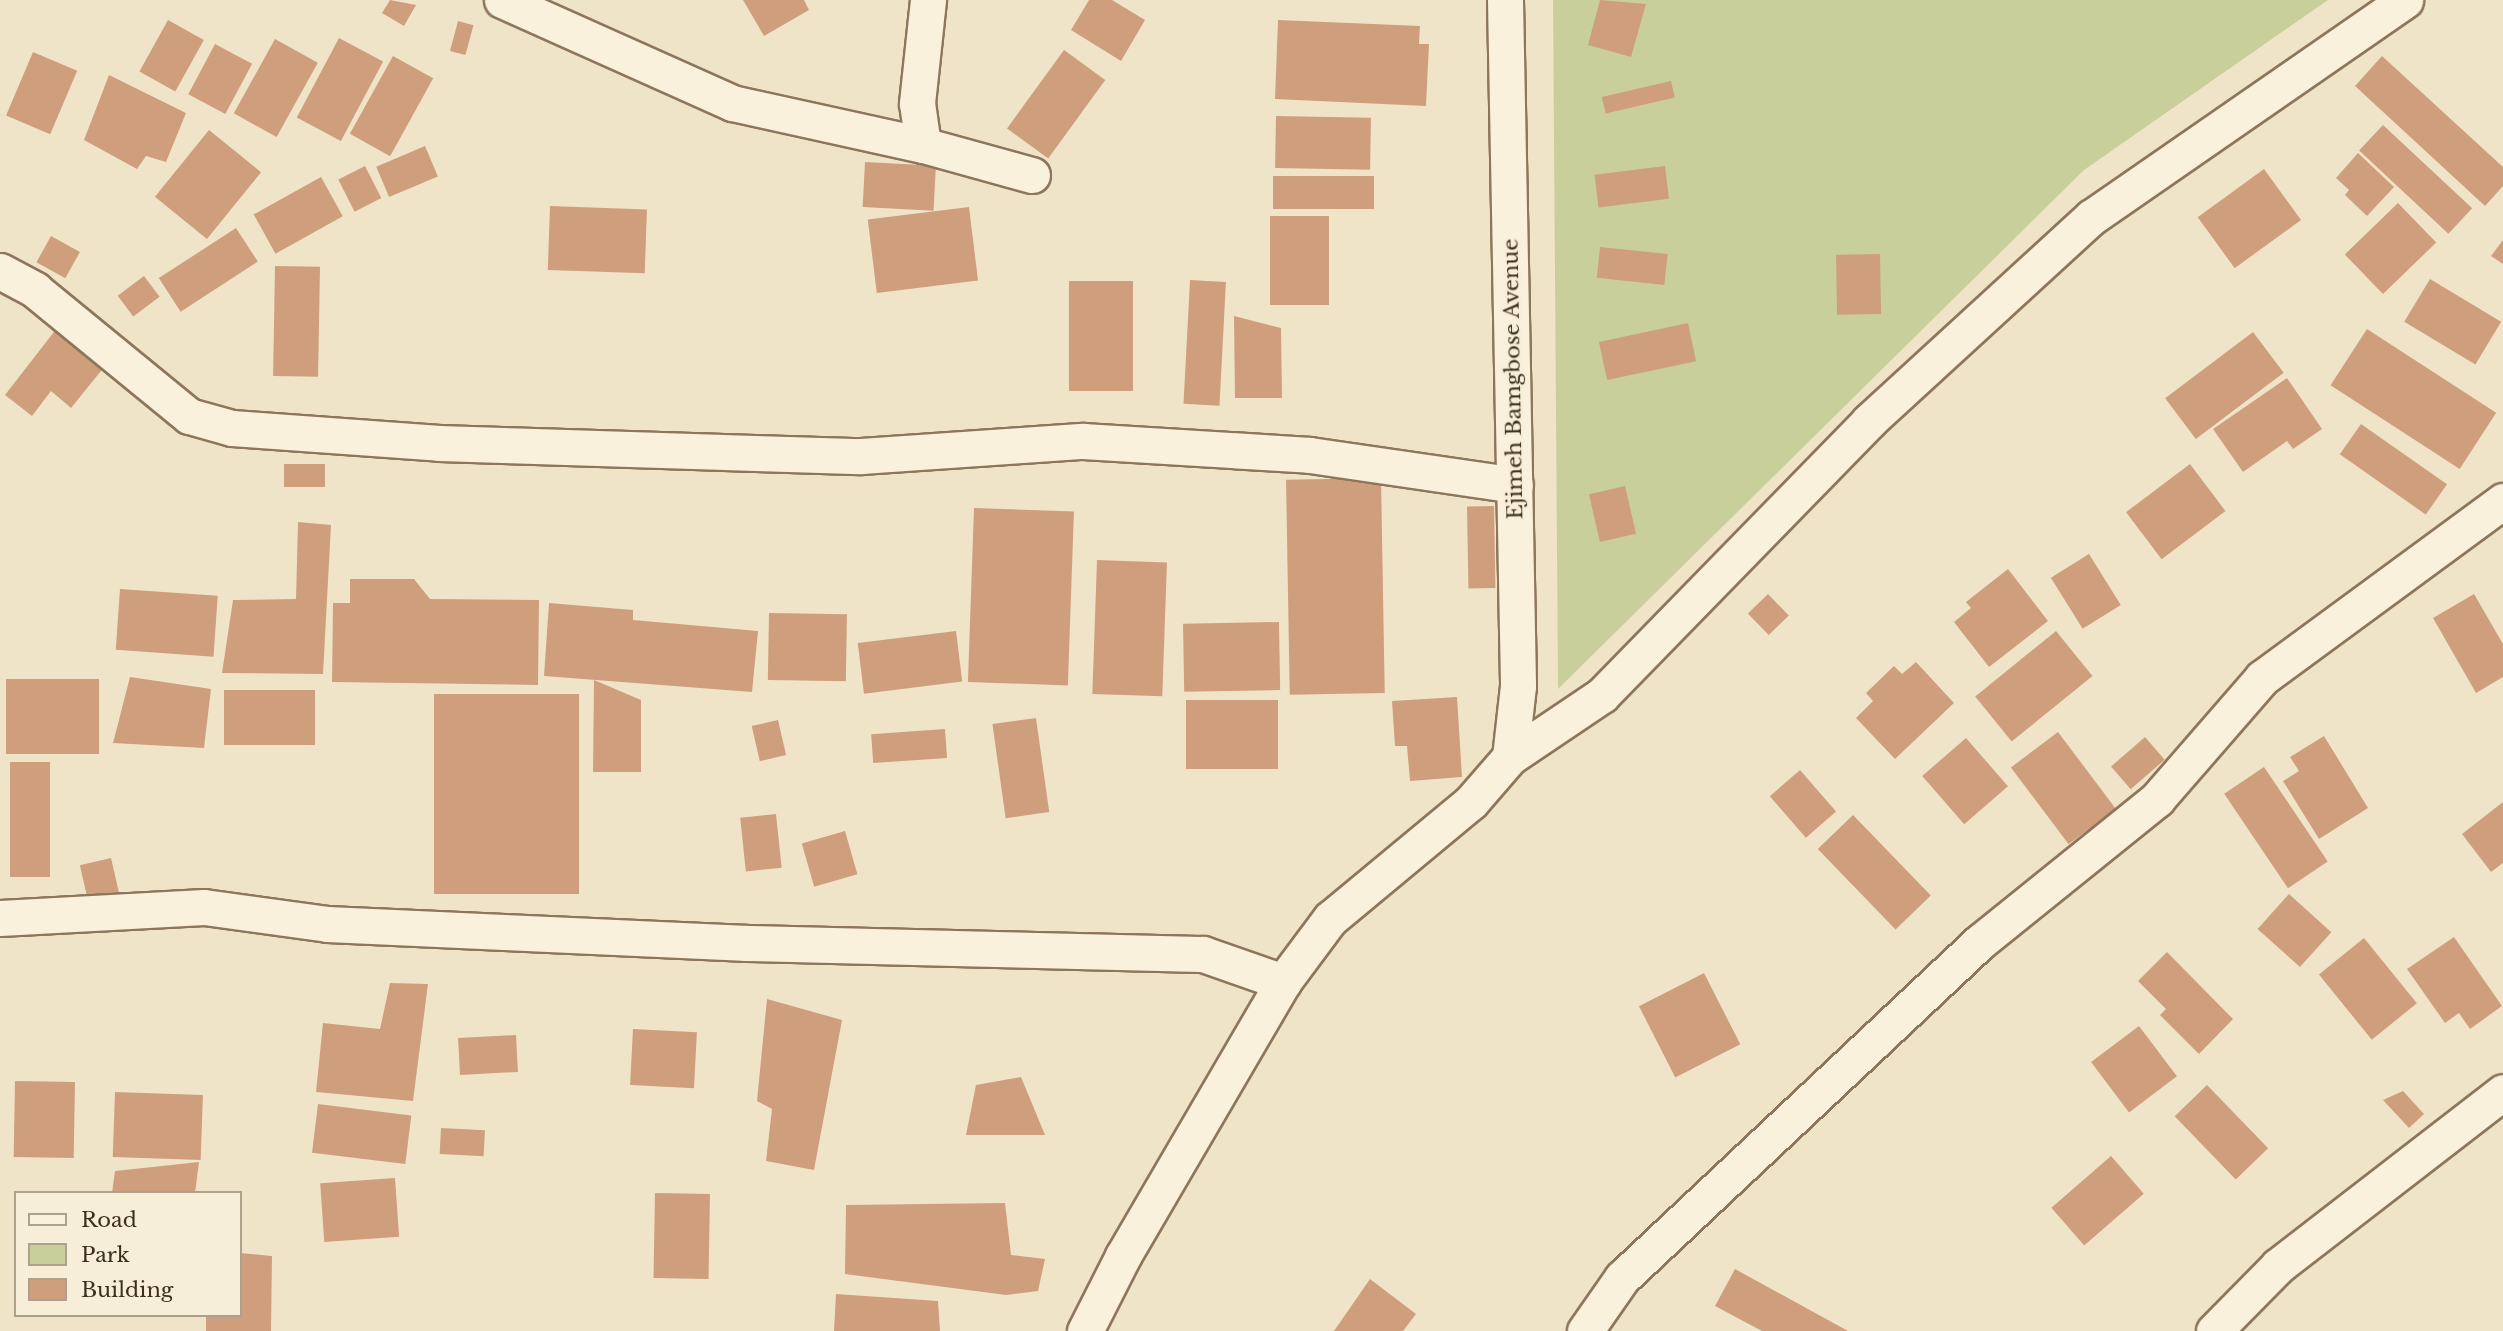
<!DOCTYPE html>
<html>
<head>
<meta charset="utf-8">
<style>
  body { margin:0 }
  #map { position:relative; width:2503px; height:1331px; overflow:hidden; background:#f0e4c8; font-family:"Libre Baskerville",serif }
  div>[style] { position:absolute }
  .green>* { inset:0; background:#c9cf9b }
  .building>* { inset:0; background:#cf9f7d; transform-origin:0 0 }
  .roads { filter:drop-shadow(2px 0 #8d765c) drop-shadow(-2px 0 #8d765c) drop-shadow(0 2px #8d765c) drop-shadow(0 -2px #8d765c) }
  .street>* { height:35px; margin:-17.5px; padding:0 17.5px; transform-origin:17.5px; border-radius:17.5px; background:#faf1dc }
  span { translate:-50% -50%; white-space:nowrap; text-align:center; line-height:1.15; -webkit-text-stroke:5px #f7eed8; paint-order:stroke }
  .street-label { font-size:21px; color:#3d2e20 }
  .legend { position:absolute; left:14px; top:1191px; width:228px; height:126px; box-sizing:border-box; background:#f7eed8; border:2px solid #ada18e; margin:0; padding:9px 12px; list-style:none; font-size:21px; color:#3d2e20 }
  .legend li { display:flex; align-items:center; gap:14px; height:35px }
  .legend b { width:35px; border:2px solid #ada18e }
</style>
</head>
<body>
<div id="map">
  <div class="green">
    <i style="clip-path:polygon(1553px 0,2328px 0,2084px 170px,1558px 689px)"></i>
  </div>
  <div class="building">
    <i style="clip-path:polygon(390px 0,416px 5px,404px 26px,382px 13px)"></i>
    <i style="clip-path:polygon(743px 0,804px 0,809px 10px,764px 36px)"></i>
    <i style="clip-path:polygon(1089px 0,1112px 0,1145px 20px,1121px 61px,1071px 30px)"></i>
    <i style="clip-path:polygon(1600px 0,1646px 4px,1631px 57px,1588px 45px)"></i>
    <i style="left:168px;top:20px;width:41px;height:59px;rotate:29deg"></i>
    <i style="clip-path:polygon(1278px 20px,1420px 26px,1419px 44px,1429px 44px,1426px 106px,1275px 99px)"></i>
    <i style="left:458px;top:21px;width:16px;height:31px;rotate:15deg"></i>
    <i style="left:339px;top:38px;width:50px;height:90px;rotate:28deg"></i>
    <i style="left:275px;top:39px;width:49px;height:85px;rotate:29deg"></i>
    <i style="left:215px;top:44px;width:42px;height:57px;rotate:28deg"></i>
    <i style="left:1064px;top:50px;width:51px;height:97px;rotate:36deg"></i>
    <i style="left:33px;top:52px;width:48px;height:69px;rotate:23deg"></i>
    <i style="left:393px;top:56px;width:46px;height:89px;rotate:29deg"></i>
    <i style="clip-path:polygon(2382px 56px,2503px 167px,2503px 186px,2485px 206px,2355px 86px)"></i>
    <i style="clip-path:polygon(109px 75px,186px 113px,166px 162px,146px 156px,137px 169px,84px 140px)"></i>
    <i style="left:1671px;top:81px;width:17px;height:71px;rotate:77deg"></i>
    <i style="left:1276px;top:116px;width:95px;height:52px;rotate:1deg"></i>
    <i style="left:2383px;top:125px;width:122px;height:35px;rotate:43deg"></i>
    <i style="left:209px;top:130px;width:67px;height:86px;rotate:39deg"></i>
    <i style="left:425px;top:146px;width:33px;height:53px;rotate:67deg"></i>
    <i style="clip-path:polygon(2358px 153px,2394px 187px,2367px 216px,2345px 195px,2349px 190px,2336px 178px)"></i>
    <i style="left:865px;top:162px;width:71px;height:45px;rotate:3deg"></i>
    <i style="left:365px;top:166px;width:36px;height:30px;rotate:63deg"></i>
    <i style="left:1665px;top:166px;width:33px;height:71px;rotate:83deg"></i>
    <i style="left:2264px;top:169px;width:63px;height:82px;rotate:54deg"></i>
    <i style="left:1273px;top:176px;width:101px;height:33px"></i>
    <i style="left:321px;top:177px;width:45px;height:77px;rotate:61deg"></i>
    <i style="left:2398px;top:203px;width:55px;height:74px;rotate:46deg"></i>
    <i style="left:550px;top:206px;width:97px;height:64px;rotate:2deg"></i>
    <i style="left:969px;top:207px;width:74px;height:102px;rotate:83deg"></i>
    <i style="left:1270px;top:216px;width:59px;height:89px"></i>
    <i style="left:236px;top:228px;width:40px;height:92px;rotate:57deg"></i>
    <i style="left:51px;top:236px;width:33px;height:30px;rotate:29deg"></i>
    <i style="clip-path:polygon(2503px 240px,2503px 264px,2491px 256px)"></i>
    <i style="left:1600px;top:247px;width:68px;height:31px;rotate:6deg"></i>
    <i style="left:1880px;top:254px;width:60px;height:44px;rotate:89deg"></i>
    <i style="left:275px;top:266px;width:45px;height:110px;rotate:1deg"></i>
    <i style="left:144px;top:276px;width:26px;height:33px;rotate:53deg"></i>
    <i style="left:2430px;top:279px;width:83px;height:50px;rotate:31deg"></i>
    <i style="left:1190px;top:280px;width:36px;height:124px;rotate:3deg"></i>
    <i style="left:1069px;top:281px;width:64px;height:110px"></i>
    <i style="clip-path:polygon(1234px 316px,1281px 328px,1282px 398px,1235px 398px)"></i>
    <i style="left:1688px;top:323px;width:39px;height:91px;rotate:78deg"></i>
    <i style="clip-path:polygon(57px 328px,105px 366px,71px 408px,51px 391px,32px 416px,5px 395px)"></i>
    <i style="left:2367px;top:329px;width:154px;height:67px;rotate:33deg"></i>
    <i style="left:2253px;top:332px;width:51px;height:110px;rotate:53deg"></i>
    <i style="clip-path:polygon(2287px 378px,2322px 429px,2293px 449px,2287px 441px,2243px 472px,2213px 429px)"></i>
    <i style="left:2361px;top:424px;width:105px;height:37px;rotate:35deg"></i>
    <i style="left:284px;top:464px;width:41px;height:23px"></i>
    <i style="left:2190px;top:464px;width:59px;height:80px;rotate:53deg"></i>
    <i style="left:1381px;top:478px;width:215px;height:95px;rotate:89deg"></i>
    <i style="left:1625px;top:486px;width:49px;height:37px;rotate:77deg"></i>
    <i style="left:1494px;top:506px;width:82px;height:27px;rotate:89deg"></i>
    <i style="left:974px;top:508px;width:100px;height:174px;rotate:2deg"></i>
    <i style="clip-path:polygon(298px 522px,331px 525px,323px 674px,222px 673px,233px 600px,296px 599px)"></i>
    <i style="left:2089px;top:554px;width:60px;height:45px;rotate:58deg"></i>
    <i style="left:1097px;top:560px;width:70px;height:134px;rotate:2deg"></i>
    <i style="clip-path:polygon(2008px 569px,2048px 621px,1989px 667px,1954px 622px,1971px 608px,1966px 602px)"></i>
    <i style="clip-path:polygon(350px 579px,414px 579px,430px 599px,539px 600px,538px 685px,332px 682px,333px 603px,350px 603px)"></i>
    <i style="left:120px;top:589px;width:98px;height:61px;rotate:4deg"></i>
    <i style="left:1768px;top:594px;width:30px;height:28px;rotate:46deg"></i>
    <i style="clip-path:polygon(2474px 594px,2503px 644px,2503px 677px,2476px 693px,2433px 618px)"></i>
    <i style="clip-path:polygon(549px 603px,633px 610px,633px 620px,758px 631px,752px 692px,544px 676px)"></i>
    <i style="left:769px;top:613px;width:78px;height:67px;rotate:1deg"></i>
    <i style="left:1279px;top:622px;width:68px;height:96px;rotate:89deg"></i>
    <i style="left:956px;top:631px;width:51px;height:99px;rotate:83deg"></i>
    <i style="left:2056px;top:631px;width:58px;height:104px;rotate:51deg"></i>
    <i style="clip-path:polygon(1916px 662px,1954px 703px,1895px 759px,1856px 718px,1873px 701px,1866px 693px,1894px 666px,1902px 674px)"></i>
    <i style="clip-path:polygon(130px 677px,211px 689px,204px 748px,113px 743px)"></i>
    <i style="left:6px;top:679px;width:93px;height:75px"></i>
    <i style="clip-path:polygon(594px 680px,641px 700px,641px 772px,593px 772px)"></i>
    <i style="left:224px;top:690px;width:91px;height:55px"></i>
    <i style="left:434px;top:694px;width:145px;height:200px"></i>
    <i style="clip-path:polygon(1457px 697px,1462px 777px,1410px 781px,1407px 746px,1395px 746px,1392px 701px)"></i>
    <i style="left:1278px;top:700px;width:69px;height:92px;rotate:90deg"></i>
    <i style="left:1036px;top:718px;width:95px;height:44px;rotate:82deg"></i>
    <i style="left:778px;top:720px;width:36px;height:27px;rotate:77deg"></i>
    <i style="left:945px;top:729px;width:29px;height:74px;rotate:86deg"></i>
    <i style="left:2058px;top:732px;width:96px;height:59px;rotate:53deg"></i>
    <i style="clip-path:polygon(2324px 736px,2368px 808px,2319px 839px,2283px 781px,2299px 771px,2290px 757px)"></i>
    <i style="left:2145px;top:737px;width:30px;height:45px;rotate:49deg"></i>
    <i style="left:1966px;top:738px;width:64px;height:58px;rotate:49deg"></i>
    <i style="left:50px;top:762px;width:115px;height:40px;rotate:90deg"></i>
    <i style="left:2264px;top:767px;width:114px;height:48px;rotate:56deg"></i>
    <i style="left:1800px;top:770px;width:55px;height:40px;rotate:49deg"></i>
    <i style="clip-path:polygon(2503px 802px,2503px 863px,2491px 872px,2462px 834px)"></i>
    <i style="left:776px;top:814px;width:54px;height:36px;rotate:84deg"></i>
    <i style="left:1853px;top:815px;width:112px;height:49px;rotate:46deg"></i>
    <i style="left:845px;top:831px;width:45px;height:45px;rotate:74deg"></i>
    <i style="left:111px;top:858px;width:41px;height:32px;rotate:77deg"></i>
    <i style="left:2289px;top:894px;width:57px;height:47px;rotate:42deg"></i>
    <i style="clip-path:polygon(2454px 937px,2502px 1006px,2470px 1029px,2459px 1013px,2445px 1023px,2407px 969px)"></i>
    <i style="left:2364px;top:938px;width:84px;height:58px;rotate:51deg"></i>
    <i style="clip-path:polygon(2167px 952px,2233px 1019px,2199px 1054px,2160px 1015px,2166px 1009px,2138px 981px)"></i>
    <i style="left:1704px;top:973px;width:80px;height:73px;rotate:63deg"></i>
    <i style="clip-path:polygon(390px 983px,428px 984px,413px 1101px,316px 1092px,323px 1023px,380px 1029px)"></i>
    <i style="clip-path:polygon(767px 999px,842px 1020px,814px 1170px,766px 1161px,772px 1109px,757px 1101px)"></i>
    <i style="left:2139px;top:1026px;width:63px;height:60px;rotate:53deg"></i>
    <i style="left:633px;top:1029px;width:64px;height:56px;rotate:3deg"></i>
    <i style="left:516px;top:1035px;width:37px;height:58px;rotate:87deg"></i>
    <i style="clip-path:polygon(1021px 1077px,1045px 1135px,966px 1135px,976px 1085px)"></i>
    <i style="left:15px;top:1081px;width:60px;height:76px;rotate:1deg"></i>
    <i style="left:2207px;top:1085px;width:88px;height:45px;rotate:46deg"></i>
    <i style="clip-path:polygon(2403px 1091px,2424px 1114px,2409px 1128px,2383px 1100px)"></i>
    <i style="left:115px;top:1092px;width:88px;height:65px;rotate:2deg"></i>
    <i style="left:318px;top:1104px;width:94px;height:49px;rotate:7deg"></i>
    <i style="left:441px;top:1128px;width:44px;height:26px;rotate:3deg"></i>
    <i style="left:2111px;top:1156px;width:50px;height:79px;rotate:49deg"></i>
    <i style="clip-path:polygon(199px 1162px,195px 1193px,112px 1193px,115px 1171px)"></i>
    <i style="left:395px;top:1178px;width:59px;height:75px;rotate:86deg"></i>
    <i style="left:655px;top:1193px;width:55px;height:85px;rotate:1deg"></i>
    <i style="clip-path:polygon(1005px 1203px,1011px 1255px,1045px 1259px,1038px 1291px,1006px 1295px,845px 1274px,846px 1205px)"></i>
    <i style="clip-path:polygon(240px 1253px,272px 1256px,271px 1331px,206px 1331px,206px 1315px,240px 1315px)"></i>
    <i style="clip-path:polygon(1735px 1269px,1848px 1331px,1762px 1331px,1715px 1306px)"></i>
    <i style="clip-path:polygon(1370px 1279px,1416px 1314px,1403px 1331px,1334px 1331px)"></i>
    <i style="clip-path:polygon(836px 1294px,938px 1301px,940px 1331px,834px 1331px)"></i>
  </div>
  <div class="roads">
    <div class="street">
      <i style="left:502px;top:0;width:252px;rotate:24.1deg"></i>
      <i style="left:732px;top:103px;width:196px;rotate:12.4deg"></i>
      <i style="left:923px;top:145px;width:113px;rotate:15.4deg"></i>
      <i style="left:1505px;top:0;width:686px;rotate:88.91deg"></i>
      <i style="left:1518px;top:686px;width:71px;rotate:96.4deg"></i>
      <i style="left:923px;top:145px;width:42px;rotate:-98.1deg"></i>
      <i style="left:917px;top:103px;width:104px;rotate:-83.9deg"></i>
      <i style="left:0;top:271px;width:40px;rotate:28deg"></i>
      <i style="left:35px;top:290px;width:199px;rotate:39.3deg"></i>
      <i style="left:189px;top:416px;width:45px;rotate:15.6deg"></i>
      <i style="left:232px;top:428px;width:208px;rotate:4.1deg"></i>
      <i style="left:439px;top:443px;width:422px;rotate:1.8deg"></i>
      <i style="left:861px;top:456px;width:223px;rotate:-3.9deg"></i>
      <i style="left:1083px;top:441px;width:227px;rotate:3.5deg"></i>
      <i style="left:1310px;top:455px;width:207px;rotate:8.3deg"></i>
      <i style="left:0;top:918px;width:204px;rotate:-3.1deg"></i>
      <i style="left:204px;top:907px;width:125px;rotate:7.8deg"></i>
      <i style="left:328px;top:924px;width:419px;rotate:2.6deg"></i>
      <i style="left:747px;top:943px;width:456px;rotate:1.4deg"></i>
      <i style="left:1203px;top:954px;width:85px;rotate:19.3deg"></i>
      <i style="left:1085px;top:1331px;width:84px;rotate:-63.1deg"></i>
      <i style="left:1123px;top:1256px;width:317px;rotate:-59.7deg"></i>
      <i style="left:1283px;top:982px;width:79px;rotate:-53.3deg"></i>
      <i style="left:1330px;top:919px;width:183px;rotate:-39.7deg"></i>
      <i style="left:1471px;top:802px;width:60px;rotate:-49.1deg"></i>
      <i style="left:1510px;top:757px;width:111px;rotate:-34deg"></i>
      <i style="left:1602px;top:695px;width:383px;rotate:-45.7deg"></i>
      <i style="left:1869px;top:421px;width:302px;rotate:-42.5deg"></i>
      <i style="left:2092px;top:217px;width:381px;rotate:-34.7deg"></i>
      <i style="left:1585px;top:1331px;width:65px;rotate:-55.1deg"></i>
      <i style="left:1622px;top:1278px;width:491px;rotate:-43.2deg"></i>
      <i style="left:1980px;top:942px;width:228px;rotate:-38.9deg"></i>
      <i style="left:2157px;top:799px;width:160px;rotate:-49deg"></i>
      <i style="left:2262px;top:678px;width:299px;rotate:-36.3deg"></i>
      <i style="left:2214px;top:1331px;width:91px;rotate:-45.4deg"></i>
      <i style="left:2278px;top:1266px;width:284px;rotate:-37.7deg"></i>
    </div>
  </div>
  <div class="street-label">
    <span style="left:1513px;top:379px;rotate:-91deg">Ejimeh Bamgbose Avenue</span>
  </div>
  <ul class="legend">
  <li><b style="height:9px;background:#faf1dc"></b>Road</li>
  <li><b style="height:19px;background:#c9cf9b"></b>Park</li>
  <li><b style="height:19px;background:#cf9f7d"></b>Building</li>
  </ul>
</div>
</body>
</html>
